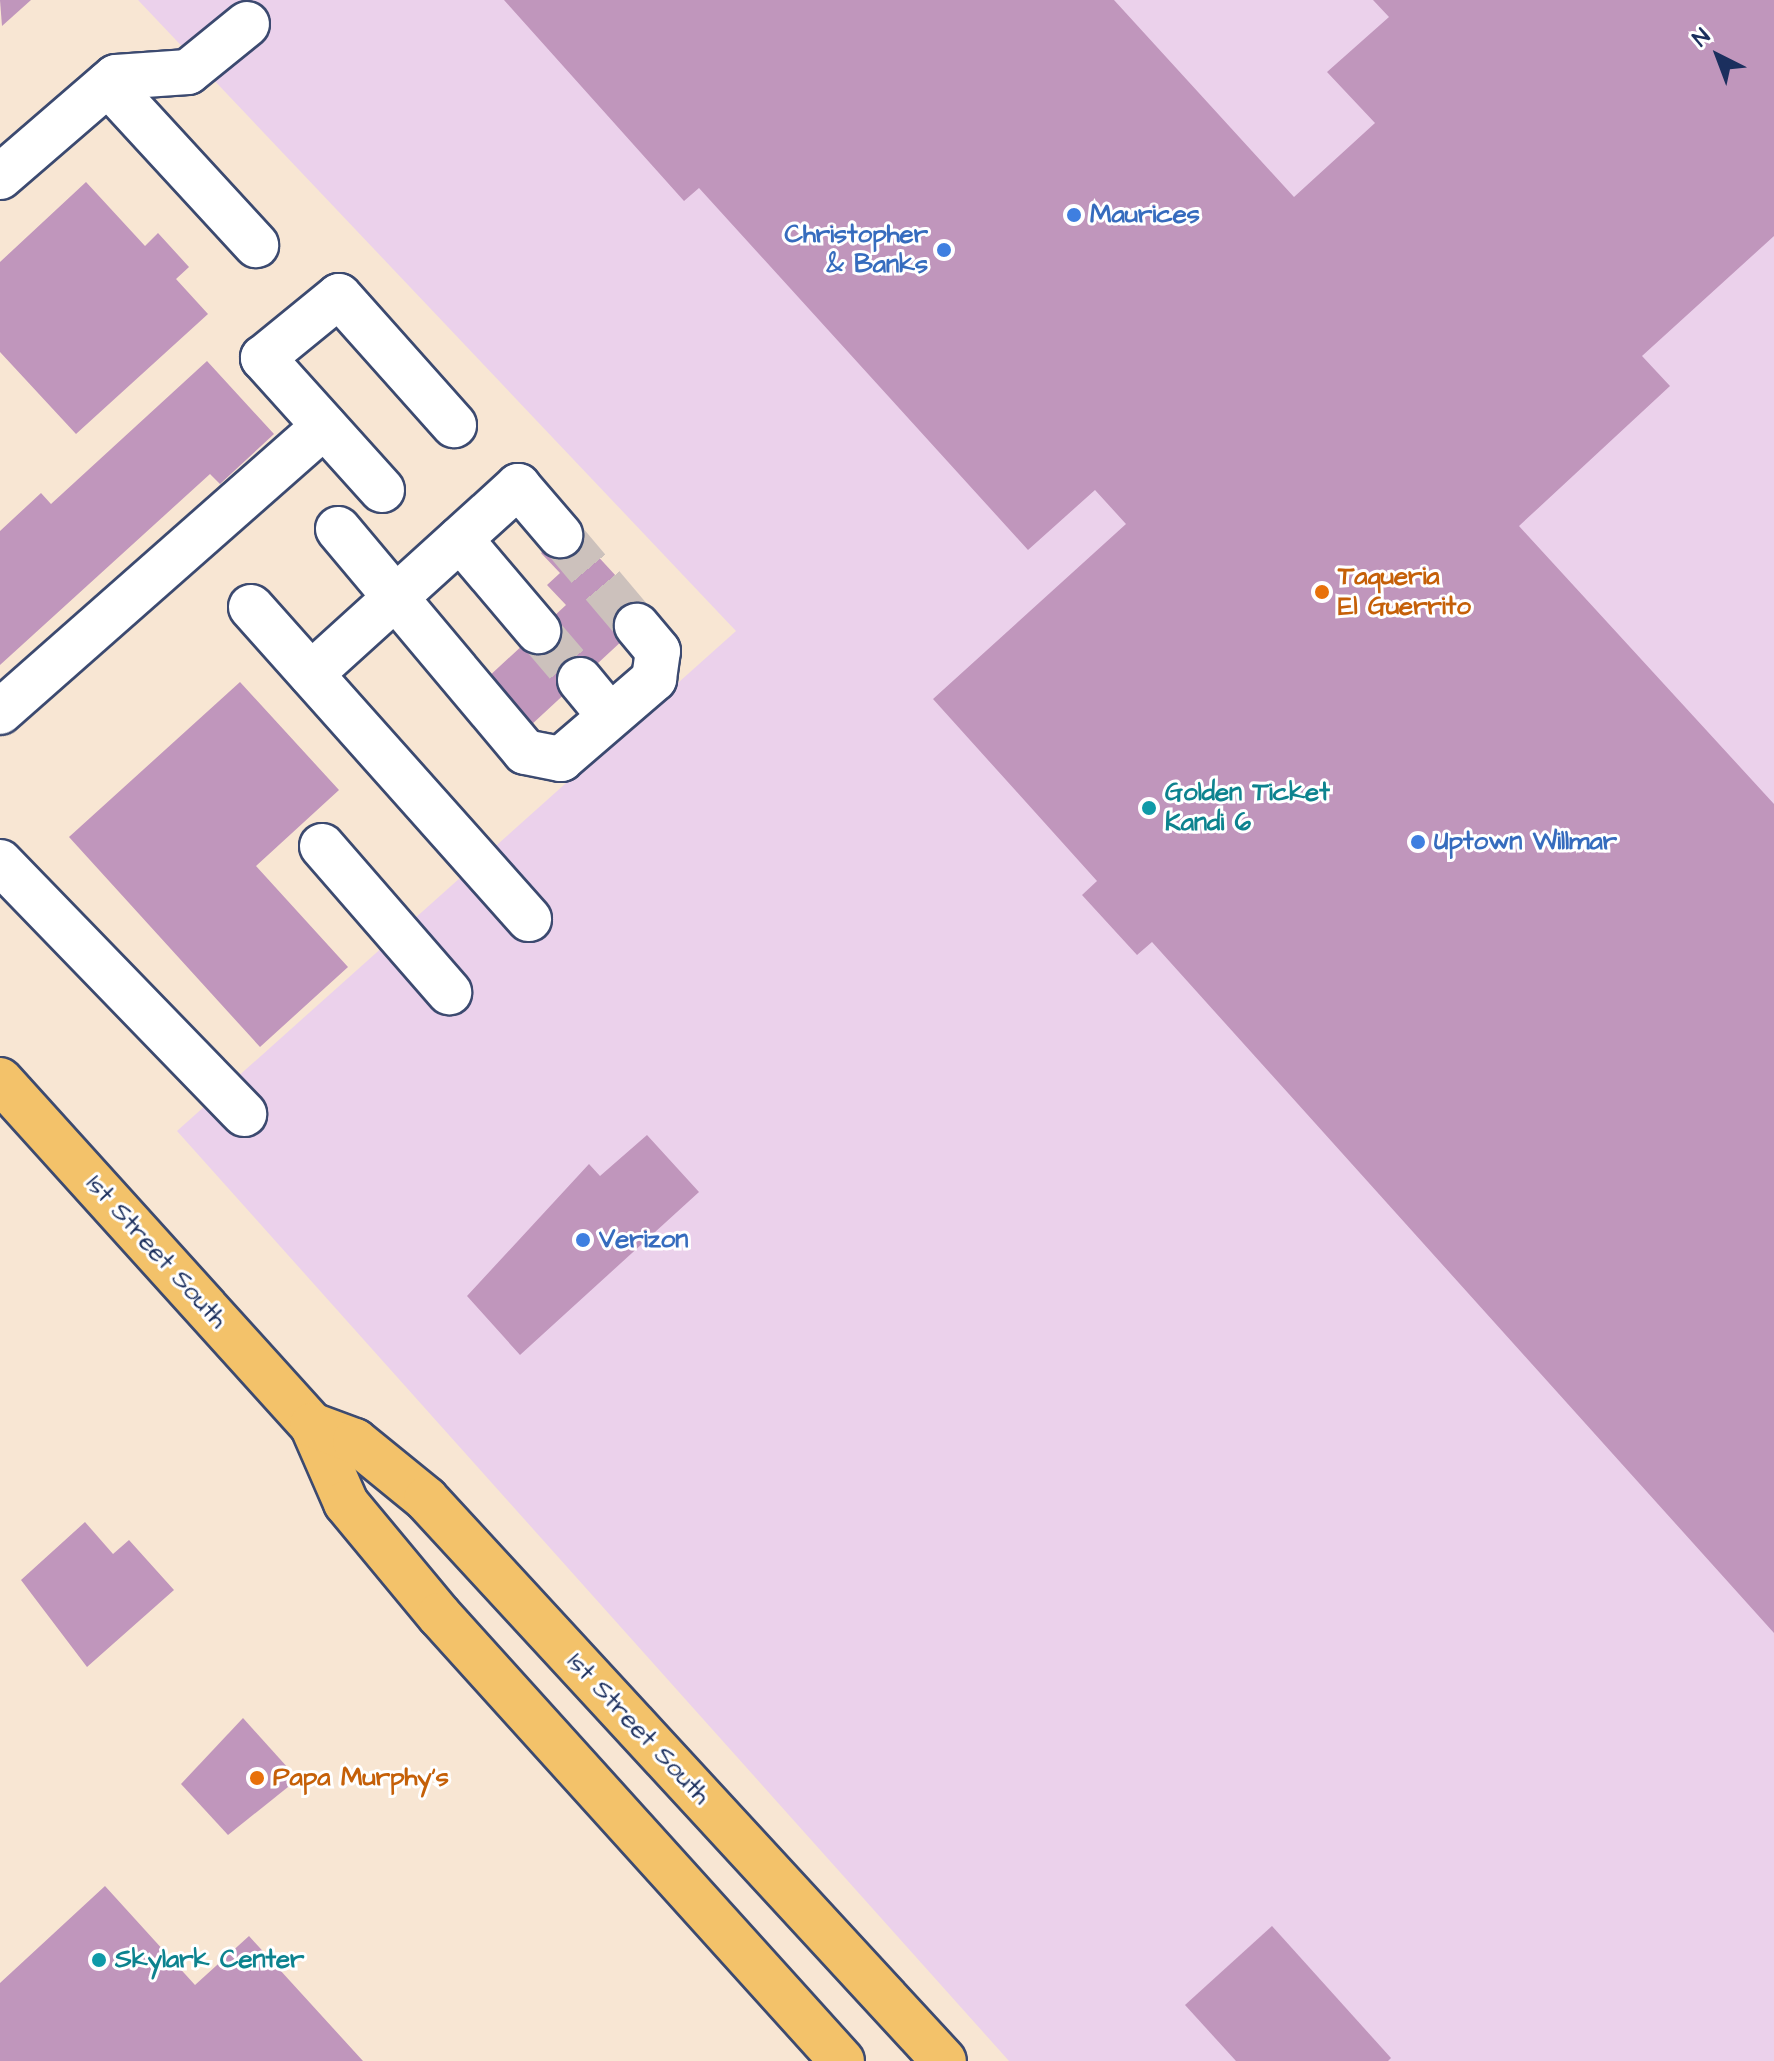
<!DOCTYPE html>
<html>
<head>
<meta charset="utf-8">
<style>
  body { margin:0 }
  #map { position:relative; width:1774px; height:2061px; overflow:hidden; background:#f8e6d3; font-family:"Architects Daughter",sans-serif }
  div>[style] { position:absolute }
  .built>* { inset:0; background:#ebd1eb }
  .building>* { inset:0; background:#c096bc }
  .minor-tunnel>* { height:44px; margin-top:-22px; transform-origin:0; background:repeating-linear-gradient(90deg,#ccc1bc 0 44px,transparent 0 66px) }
  .roads { filter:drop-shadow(2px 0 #3c4a70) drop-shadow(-2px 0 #3c4a70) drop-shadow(0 2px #3c4a70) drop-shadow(0 -2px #3c4a70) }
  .minor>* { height:44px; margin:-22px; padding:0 22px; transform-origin:22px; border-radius:22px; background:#fff }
  .major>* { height:44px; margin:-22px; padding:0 22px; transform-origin:22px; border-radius:22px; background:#f3c26a }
  .dots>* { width:22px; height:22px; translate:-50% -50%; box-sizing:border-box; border:4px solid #fff; border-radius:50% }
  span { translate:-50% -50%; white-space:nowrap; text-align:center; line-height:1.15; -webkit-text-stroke:6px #fff; paint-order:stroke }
  .shop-label { font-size:26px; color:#366cbe; font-weight:700 }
  .left { translate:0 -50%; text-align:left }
  .right { translate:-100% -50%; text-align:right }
  .food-label { font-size:26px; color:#c56008; font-weight:700 }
  .culture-label { font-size:26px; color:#0d838f; font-weight:700 }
  .street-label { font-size:26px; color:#1b2f5e }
  .north { position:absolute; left:1678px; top:16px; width:80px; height:80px; -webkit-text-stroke:6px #fff; paint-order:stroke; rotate:318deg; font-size:22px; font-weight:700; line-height:32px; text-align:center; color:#1b2f5e }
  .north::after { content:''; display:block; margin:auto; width:28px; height:36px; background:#1b2f5e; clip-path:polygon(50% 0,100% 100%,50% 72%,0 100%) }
</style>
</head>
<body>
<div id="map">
  <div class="built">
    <i style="clip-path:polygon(138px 0,1774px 0,1774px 2061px,1009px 2061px,177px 1131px,736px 631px)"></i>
  </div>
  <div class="building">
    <i style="clip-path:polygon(0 0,31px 0,2px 26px)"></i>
    <i style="clip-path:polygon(504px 0,1114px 0,1294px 197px,1375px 123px,1327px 72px,1389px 17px,1373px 0,1774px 0,1774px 236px,1642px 356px,1670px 386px,1519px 526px,1774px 804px,1774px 1633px,1152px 942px,1137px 955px,1082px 895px,1097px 881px,933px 699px,1126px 524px,1095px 490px,1028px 550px,699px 188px,684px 201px)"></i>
    <i style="clip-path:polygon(86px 182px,145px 246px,158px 233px,189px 267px,176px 279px,208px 314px,76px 434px,0 352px,0 262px)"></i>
    <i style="clip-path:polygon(207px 361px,274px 434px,220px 484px,210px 474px,0 665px,0 531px,41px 493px,51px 504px)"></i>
    <i style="clip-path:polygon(570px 526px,651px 614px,530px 726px,486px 679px,566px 605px,547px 585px,560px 573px,541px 553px)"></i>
    <i style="clip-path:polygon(240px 682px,339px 790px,256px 866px,348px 967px,260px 1047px,69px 837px)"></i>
    <i style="clip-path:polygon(647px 1135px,699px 1192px,520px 1355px,467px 1296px,589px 1164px,600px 1176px)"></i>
    <i style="clip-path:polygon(85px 1522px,113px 1554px,129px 1540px,174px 1590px,87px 1667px,21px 1580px)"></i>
    <i style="clip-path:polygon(243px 1718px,298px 1779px,228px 1835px,181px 1784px)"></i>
    <i style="clip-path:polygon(105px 1886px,195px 1985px,249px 1936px,363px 2061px,0 2061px,0 1983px)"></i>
    <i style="clip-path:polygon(1272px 1926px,1391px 2058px,1388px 2061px,1236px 2061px,1185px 2005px)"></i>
  </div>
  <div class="minor-tunnel">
    <i style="left:560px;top:535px;width:119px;rotate:49.8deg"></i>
    <i style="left:538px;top:631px;width:65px;rotate:49.4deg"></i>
  </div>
  <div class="roads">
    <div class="minor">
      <i style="left:108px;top:84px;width:219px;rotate:47.4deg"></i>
      <i style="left:0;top:177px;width:153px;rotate:-40.8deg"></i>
      <i style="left:116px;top:77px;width:72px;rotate:-4deg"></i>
      <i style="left:188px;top:72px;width:76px;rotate:-39.1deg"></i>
      <i style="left:382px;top:490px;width:178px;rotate:-132deg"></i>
      <i style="left:263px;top:358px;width:98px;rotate:-39.2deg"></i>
      <i style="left:339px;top:296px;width:173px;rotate:48.3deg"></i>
      <i style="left:338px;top:529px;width:291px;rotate:50deg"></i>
      <i style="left:525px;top:752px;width:37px;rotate:11deg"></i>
      <i style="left:561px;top:759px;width:123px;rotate:-40.7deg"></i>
      <i style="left:654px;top:679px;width:28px;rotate:-82deg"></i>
      <i style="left:658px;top:651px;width:33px;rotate:-130deg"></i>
      <i style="left:460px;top:539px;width:121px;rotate:49.7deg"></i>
      <i style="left:251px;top:607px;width:418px;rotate:48.3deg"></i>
      <i style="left:311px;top:674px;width:280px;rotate:-42.2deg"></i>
      <i style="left:518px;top:486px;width:65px;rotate:49.4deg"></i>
      <i style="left:580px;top:680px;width:45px;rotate:50.4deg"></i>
      <i style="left:0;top:712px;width:432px;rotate:-41.4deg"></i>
      <i style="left:322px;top:846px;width:194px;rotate:49deg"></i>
      <i style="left:0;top:862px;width:351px;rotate:45.9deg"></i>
    </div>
    <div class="major">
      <i style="left:0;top:1080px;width:465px;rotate:47.9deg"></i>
      <i style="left:312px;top:1425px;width:85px;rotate:66.4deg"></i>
      <i style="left:346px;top:1503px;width:146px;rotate:50.3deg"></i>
      <i style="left:439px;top:1615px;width:601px;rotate:47.9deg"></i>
      <i style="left:312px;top:1425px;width:46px;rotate:20.4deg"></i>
      <i style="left:355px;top:1441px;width:92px;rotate:39.2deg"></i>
      <i style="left:426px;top:1499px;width:764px;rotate:47.33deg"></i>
    </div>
  </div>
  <div class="dots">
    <i style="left:1074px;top:215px;background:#3f7fe0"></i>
    <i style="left:944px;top:250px;background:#3f7fe0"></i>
    <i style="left:1322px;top:592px;background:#e8710a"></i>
    <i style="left:1149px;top:808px;background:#0f9aa8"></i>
    <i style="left:1418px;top:842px;background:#3f7fe0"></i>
    <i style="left:583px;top:1240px;background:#3f7fe0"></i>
    <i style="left:257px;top:1778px;background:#e8710a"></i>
    <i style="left:99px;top:1960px;background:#0f9aa8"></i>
  </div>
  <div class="shop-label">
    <span class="left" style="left:1090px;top:215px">Maurices</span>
    <span class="right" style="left:928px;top:250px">Christopher<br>&amp; Banks</span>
    <span class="left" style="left:1434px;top:842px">Uptown Willmar</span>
    <span class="left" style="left:599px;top:1240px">Verizon</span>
  </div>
  <div class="food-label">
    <span class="left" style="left:1338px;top:592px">Taqueria<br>El Guerrito</span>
    <span class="left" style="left:273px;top:1778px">Papa Murphy's</span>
  </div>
  <div class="culture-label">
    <span class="left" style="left:1165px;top:808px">Golden Ticket<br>Kandi 6</span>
    <span class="left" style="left:115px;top:1960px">Skylark Center</span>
  </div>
  <div class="street-label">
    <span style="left:156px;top:1252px;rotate:48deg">1st Street South</span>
    <span style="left:638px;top:1729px;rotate:47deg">1st Street South</span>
  </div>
  <div class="north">N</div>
</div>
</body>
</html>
